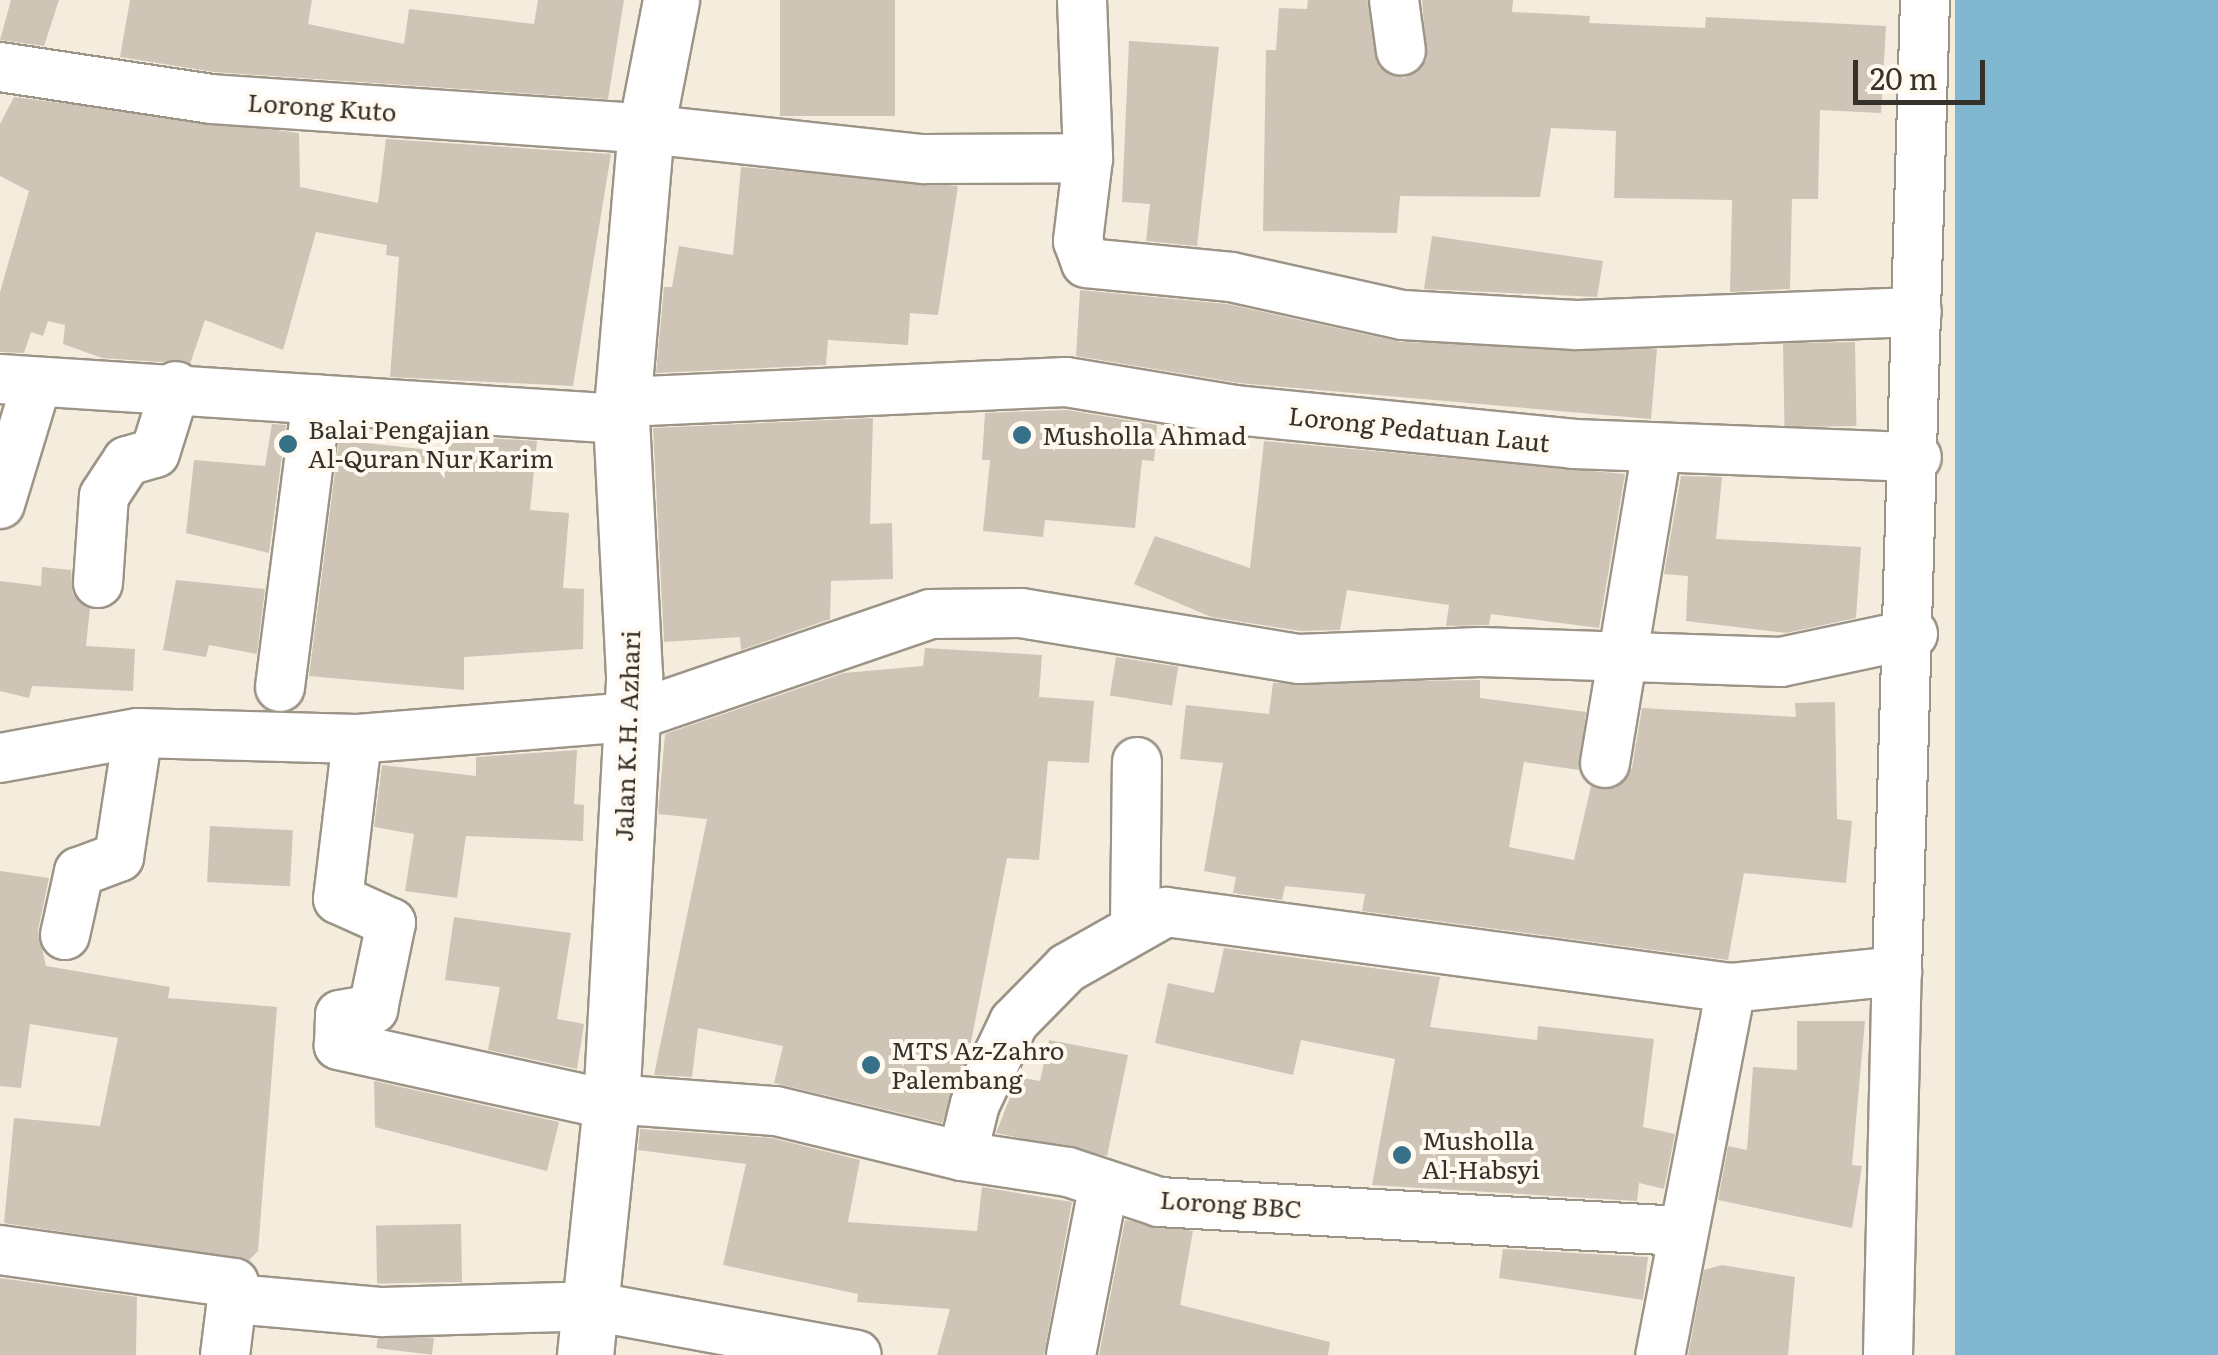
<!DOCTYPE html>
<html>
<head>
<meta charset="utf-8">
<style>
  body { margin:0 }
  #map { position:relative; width:2218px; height:1355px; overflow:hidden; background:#f4ecdd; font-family:Literata,serif }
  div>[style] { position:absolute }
  .water>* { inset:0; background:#82b7d1; transform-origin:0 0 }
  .building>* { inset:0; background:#cec5b7; transform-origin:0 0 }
  .roads { filter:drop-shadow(2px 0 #9c9487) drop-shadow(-2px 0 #9c9487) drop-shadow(0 2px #9c9487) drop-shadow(0 -2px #9c9487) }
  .minor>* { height:48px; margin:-24px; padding:0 24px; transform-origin:24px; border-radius:24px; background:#fff }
  .tertiary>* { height:55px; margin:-27.5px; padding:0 27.5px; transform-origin:27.5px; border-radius:27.5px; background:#fff }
  .dots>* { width:28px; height:28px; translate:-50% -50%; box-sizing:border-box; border:5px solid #fff9f0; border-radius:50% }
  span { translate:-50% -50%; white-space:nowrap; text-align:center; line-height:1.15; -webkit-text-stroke:8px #fff9f0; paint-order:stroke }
  .street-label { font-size:25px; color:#35322c }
  .poi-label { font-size:25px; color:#35322c }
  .left { translate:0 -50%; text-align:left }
  .scale { position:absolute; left:1853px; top:60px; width:132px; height:45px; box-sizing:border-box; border:5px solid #35322c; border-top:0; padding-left:12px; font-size:30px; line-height:35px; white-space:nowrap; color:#35322c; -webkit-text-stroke:8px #fff9f0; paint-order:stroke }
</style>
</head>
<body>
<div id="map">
  <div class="water">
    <i style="left:1955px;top:0;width:263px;height:1356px"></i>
  </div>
  <div class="building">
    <i style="clip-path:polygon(11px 0,59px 0,44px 46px,0 40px)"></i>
    <i style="clip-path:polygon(130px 0,312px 0,308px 24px,404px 44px,409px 9px,534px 24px,538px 0,624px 0,608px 99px,214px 72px,120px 57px)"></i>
    <i style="left:780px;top:0;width:115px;height:116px"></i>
    <i style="clip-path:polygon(1308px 0,1367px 0,1379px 67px,1404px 78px,1427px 60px,1422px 0,1513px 0,1512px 12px,1590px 16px,1589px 23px,1705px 28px,1706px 17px,1886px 26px,1881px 113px,1820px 110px,1818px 199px,1792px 199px,1790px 289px,1730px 292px,1732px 200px,1614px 198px,1616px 131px,1551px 128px,1540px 197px,1400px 196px,1397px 233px,1263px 231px,1266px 50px,1276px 50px,1279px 8px,1307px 9px)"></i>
    <i style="clip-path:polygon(1129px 41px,1219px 47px,1197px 246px,1146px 241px,1150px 204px,1122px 202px)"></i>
    <i style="clip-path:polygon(14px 97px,299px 133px,300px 187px,378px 203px,386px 139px,611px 154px,573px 386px,390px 377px,399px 257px,386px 255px,387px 245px,316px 232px,283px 350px,205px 320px,190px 364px,102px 358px,63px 344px,65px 325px,48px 321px,43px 336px,31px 332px,24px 353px,0 352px,0 292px,29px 191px,0 176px,0 124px)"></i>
    <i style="clip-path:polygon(741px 167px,958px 186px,938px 315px,910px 313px,908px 345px,828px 340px,826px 365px,656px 373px,664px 287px,672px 287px,679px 246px,733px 255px)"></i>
    <i style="clip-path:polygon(1432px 236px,1603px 261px,1597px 297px,1424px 289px)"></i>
    <i style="clip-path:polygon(1080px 290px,1227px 304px,1401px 342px,1657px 349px,1651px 419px,1239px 383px,1076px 356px)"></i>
    <i style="left:1855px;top:342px;width:84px;height:72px;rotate:89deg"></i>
    <i style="clip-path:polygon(1067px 410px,1157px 425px,1154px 461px,1142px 460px,1135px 528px,1045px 520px,1043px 537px,983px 531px,990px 460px,982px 460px,985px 413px)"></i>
    <i style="clip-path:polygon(873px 418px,870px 524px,892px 523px,893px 579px,831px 581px,830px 619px,741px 650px,740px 637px,664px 642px,653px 428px)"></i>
    <i style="clip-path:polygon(272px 424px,286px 425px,269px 553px,186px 533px,194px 460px,265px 466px)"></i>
    <i style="clip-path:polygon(469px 437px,537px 441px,530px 510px,569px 513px,563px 588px,584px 589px,583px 649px,464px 657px,464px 690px,309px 676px,339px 440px,448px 452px,449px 438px)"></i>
    <i style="clip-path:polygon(1264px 441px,1625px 474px,1599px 628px,1491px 614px,1489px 625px,1446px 626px,1449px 605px,1347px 590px,1340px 630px,1301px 631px,1211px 617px,1134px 584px,1155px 536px,1250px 568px)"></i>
    <i style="clip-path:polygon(1681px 476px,1722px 477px,1716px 539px,1861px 547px,1856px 618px,1786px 633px,1686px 621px,1688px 576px,1664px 574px)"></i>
    <i style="clip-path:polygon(42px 567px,71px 570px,73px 594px,90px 608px,86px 646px,135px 649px,133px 691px,32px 686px,29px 698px,0 691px,0 581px,41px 586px)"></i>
    <i style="clip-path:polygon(176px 580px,265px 589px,257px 654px,209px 645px,206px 657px,163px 650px)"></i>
    <i style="clip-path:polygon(925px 648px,1042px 655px,1039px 697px,1094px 701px,1089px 763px,1048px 761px,1039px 860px,1007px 858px,969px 1052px,942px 1123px,774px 1083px,783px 1046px,698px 1028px,692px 1077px,654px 1075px,707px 819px,658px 814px,665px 734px,844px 673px,923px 666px)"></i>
    <i style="left:1116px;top:657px;width:63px;height:39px;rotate:9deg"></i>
    <i style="clip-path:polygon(1480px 680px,1480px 698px,1586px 712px,1579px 770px,1524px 762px,1509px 847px,1574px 860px,1591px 786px,1616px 788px,1632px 768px,1642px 708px,1796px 717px,1795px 703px,1835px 702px,1837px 819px,1852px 821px,1846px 883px,1744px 873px,1728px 960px,1362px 911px,1365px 894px,1285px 886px,1282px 900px,1233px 893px,1236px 877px,1204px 871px,1223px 763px,1180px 759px,1186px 705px,1269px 714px,1273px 683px)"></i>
    <i style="clip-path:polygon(577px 750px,574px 804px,584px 805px,583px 841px,466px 836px,457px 898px,405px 891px,414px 834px,374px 827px,382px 765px,476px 776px,476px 757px)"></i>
    <i style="left:210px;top:826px;width:83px;height:56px;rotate:3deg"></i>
    <i style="clip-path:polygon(0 871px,49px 878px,38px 930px,46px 966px,170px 987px,168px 998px,277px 1007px,258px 1251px,249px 1260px,4px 1223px,14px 1118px,100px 1126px,118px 1038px,30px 1024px,21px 1088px,0 1086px)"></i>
    <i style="clip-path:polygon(454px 917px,571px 933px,557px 1019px,584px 1024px,577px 1069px,488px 1050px,500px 987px,445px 980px)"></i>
    <i style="clip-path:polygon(1224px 948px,1440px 977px,1430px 1027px,1537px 1040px,1538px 1026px,1654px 1039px,1643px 1127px,1675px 1134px,1664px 1189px,1639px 1183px,1637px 1201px,1372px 1185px,1395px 1059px,1301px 1040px,1293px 1075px,1155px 1043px,1168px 983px,1214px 993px)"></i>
    <i style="clip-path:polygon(1797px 1021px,1865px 1021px,1852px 1165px,1862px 1166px,1852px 1228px,1718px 1200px,1728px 1146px,1747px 1150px,1753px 1067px,1797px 1070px)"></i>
    <i style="clip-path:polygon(1049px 1040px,1128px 1055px,1107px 1156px,996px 1133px,1018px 1077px,1040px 1081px)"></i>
    <i style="clip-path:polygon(374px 1081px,559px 1122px,547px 1171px,375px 1127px)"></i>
    <i style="clip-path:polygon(640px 1129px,772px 1138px,860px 1160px,848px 1222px,977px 1231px,982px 1187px,1072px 1202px,1044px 1355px,937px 1355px,950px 1309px,857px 1302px,858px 1294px,723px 1265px,746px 1164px,638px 1150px)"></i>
    <i style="clip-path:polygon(1125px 1220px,1193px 1231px,1180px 1305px,1330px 1342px,1328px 1355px,1099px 1355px)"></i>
    <i style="left:461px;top:1224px;width:58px;height:85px;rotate:89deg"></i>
    <i style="clip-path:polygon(1503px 1249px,1648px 1257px,1643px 1300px,1499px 1278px)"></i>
    <i style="clip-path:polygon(1722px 1265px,1795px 1277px,1788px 1355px,1688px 1355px,1704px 1270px)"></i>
    <i style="clip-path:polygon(0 1278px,137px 1297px,136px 1355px,0 1355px)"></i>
    <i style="left:434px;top:1338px;width:17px;height:56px;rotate:97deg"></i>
  </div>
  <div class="roads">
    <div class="minor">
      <i style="left:1082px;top:0;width:158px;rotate:87.8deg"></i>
      <i style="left:1394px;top:0;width:51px;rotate:82.2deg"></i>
      <i style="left:0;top:67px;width:213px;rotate:8.6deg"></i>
      <i style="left:211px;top:99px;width:436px;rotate:3.9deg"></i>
      <i style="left:646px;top:129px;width:280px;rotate:6.2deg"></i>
      <i style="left:924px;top:159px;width:164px;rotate:-0.3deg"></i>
      <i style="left:1088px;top:158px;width:84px;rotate:96.9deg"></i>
      <i style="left:1078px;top:241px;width:23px;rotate:70deg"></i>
      <i style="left:1086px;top:263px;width:146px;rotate:5.5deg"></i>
      <i style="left:1231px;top:277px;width:176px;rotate:12.5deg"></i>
      <i style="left:1403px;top:315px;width:173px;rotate:3.3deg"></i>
      <i style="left:1576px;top:325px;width:341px;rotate:-2.2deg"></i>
      <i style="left:0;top:379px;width:622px;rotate:3.69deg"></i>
      <i style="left:624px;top:402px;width:442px;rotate:-2.6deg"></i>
      <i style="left:1066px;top:382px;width:171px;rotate:9.4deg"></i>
      <i style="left:1235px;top:410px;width:340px;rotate:5.7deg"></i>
      <i style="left:1573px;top:444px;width:344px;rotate:2.2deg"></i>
      <i style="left:0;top:504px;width:127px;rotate:-73.1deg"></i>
      <i style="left:98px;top:583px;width:87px;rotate:-86.1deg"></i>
      <i style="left:104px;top:496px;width:42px;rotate:-56.7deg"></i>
      <i style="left:127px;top:461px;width:29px;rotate:-16deg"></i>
      <i style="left:155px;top:453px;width:70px;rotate:-72.6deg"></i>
      <i style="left:280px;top:687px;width:290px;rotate:-82.7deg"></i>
      <i style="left:0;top:758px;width:140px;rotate:-10.3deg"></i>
      <i style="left:138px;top:733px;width:219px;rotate:1.6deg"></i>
      <i style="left:1605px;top:763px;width:317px;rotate:-80.6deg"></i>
      <i style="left:1135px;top:923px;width:161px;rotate:-89.3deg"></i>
      <i style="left:65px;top:935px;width:65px;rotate:-77.5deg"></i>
      <i style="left:79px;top:872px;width:43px;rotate:-20.6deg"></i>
      <i style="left:119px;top:857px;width:125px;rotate:-81.3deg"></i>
      <i style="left:1731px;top:988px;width:167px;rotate:-5.8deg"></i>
      <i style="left:1897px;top:971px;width:971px;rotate:-88.35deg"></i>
      <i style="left:611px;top:1099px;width:165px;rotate:4.2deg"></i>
      <i style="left:776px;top:1111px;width:191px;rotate:13.6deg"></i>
      <i style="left:962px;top:1156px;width:107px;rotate:8.6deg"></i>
      <i style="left:1068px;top:1172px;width:96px;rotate:18.2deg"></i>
      <i style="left:1159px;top:1202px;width:523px;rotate:3.18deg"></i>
      <i style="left:611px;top:1105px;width:279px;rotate:-167.6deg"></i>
      <i style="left:339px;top:1045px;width:30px;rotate:-88deg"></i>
      <i style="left:340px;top:1015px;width:34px;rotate:-10deg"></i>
      <i style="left:373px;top:1009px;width:88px;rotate:-78.2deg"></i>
      <i style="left:391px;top:923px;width:58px;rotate:-155.6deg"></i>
      <i style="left:338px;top:899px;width:161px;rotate:-83.2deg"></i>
      <i style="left:357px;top:739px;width:274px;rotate:-4.6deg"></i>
      <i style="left:630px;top:717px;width:317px;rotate:-18.9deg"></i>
      <i style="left:930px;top:614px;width:91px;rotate:-0.6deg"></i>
      <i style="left:1021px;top:613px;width:282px;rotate:9.4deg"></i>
      <i style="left:1299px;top:659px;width:181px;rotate:-2.2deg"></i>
      <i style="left:1480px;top:652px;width:301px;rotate:1.9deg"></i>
      <i style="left:1781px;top:662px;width:135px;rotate:-12deg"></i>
      <i style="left:962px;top:1156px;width:54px;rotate:-76deg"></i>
      <i style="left:975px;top:1104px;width:91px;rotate:-64.6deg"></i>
      <i style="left:1014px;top:1022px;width:76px;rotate:-45.5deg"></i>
      <i style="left:1067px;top:968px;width:114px;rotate:-29.5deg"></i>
      <i style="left:1166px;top:912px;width:570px;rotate:7.66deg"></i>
      <i style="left:1731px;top:988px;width:374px;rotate:100.9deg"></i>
      <i style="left:0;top:1250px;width:236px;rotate:8deg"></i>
      <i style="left:234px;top:1283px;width:73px;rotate:97.1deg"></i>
      <i style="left:235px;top:1299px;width:148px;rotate:5.1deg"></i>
      <i style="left:382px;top:1312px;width:209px;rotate:-1.6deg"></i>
      <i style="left:591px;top:1306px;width:270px;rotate:10.4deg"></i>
      <i style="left:1071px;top:1355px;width:174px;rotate:-79.1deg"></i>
      <i style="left:1888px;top:1355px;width:384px;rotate:-88.7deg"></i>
    </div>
    <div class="tertiary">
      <i style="left:585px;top:1355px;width:251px;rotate:-84.1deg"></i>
      <i style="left:611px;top:1105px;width:431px;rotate:-86.9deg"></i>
      <i style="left:634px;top:675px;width:256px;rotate:-92.9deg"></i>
      <i style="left:621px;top:419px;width:291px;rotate:-85.1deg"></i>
      <i style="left:646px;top:129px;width:131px;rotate:-79deg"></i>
    </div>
  </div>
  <div class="dots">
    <i style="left:1022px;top:435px;background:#377089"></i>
    <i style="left:288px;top:444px;background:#377089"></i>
    <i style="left:871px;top:1065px;background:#377089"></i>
    <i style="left:1402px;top:1155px;background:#377089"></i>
  </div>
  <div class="street-label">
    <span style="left:322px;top:107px;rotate:4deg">Lorong Kuto</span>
    <span style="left:1419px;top:429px;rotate:6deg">Lorong Pedatuan Laut</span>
    <span style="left:627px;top:736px;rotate:-88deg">Jalan K.H. Azhari</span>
    <span style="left:1231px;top:1204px;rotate:4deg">Lorong BBC</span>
  </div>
  <div class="poi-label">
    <span class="left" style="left:308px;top:444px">Balai Pengajian<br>Al-Quran Nur Karim</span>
    <span class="left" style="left:1042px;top:435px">Musholla Ahmad</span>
    <span class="left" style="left:891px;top:1065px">MTS Az-Zahro<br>Palembang</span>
    <span class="left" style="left:1422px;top:1155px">Musholla<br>Al-Habsyi</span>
  </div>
  <div class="scale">20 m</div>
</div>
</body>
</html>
